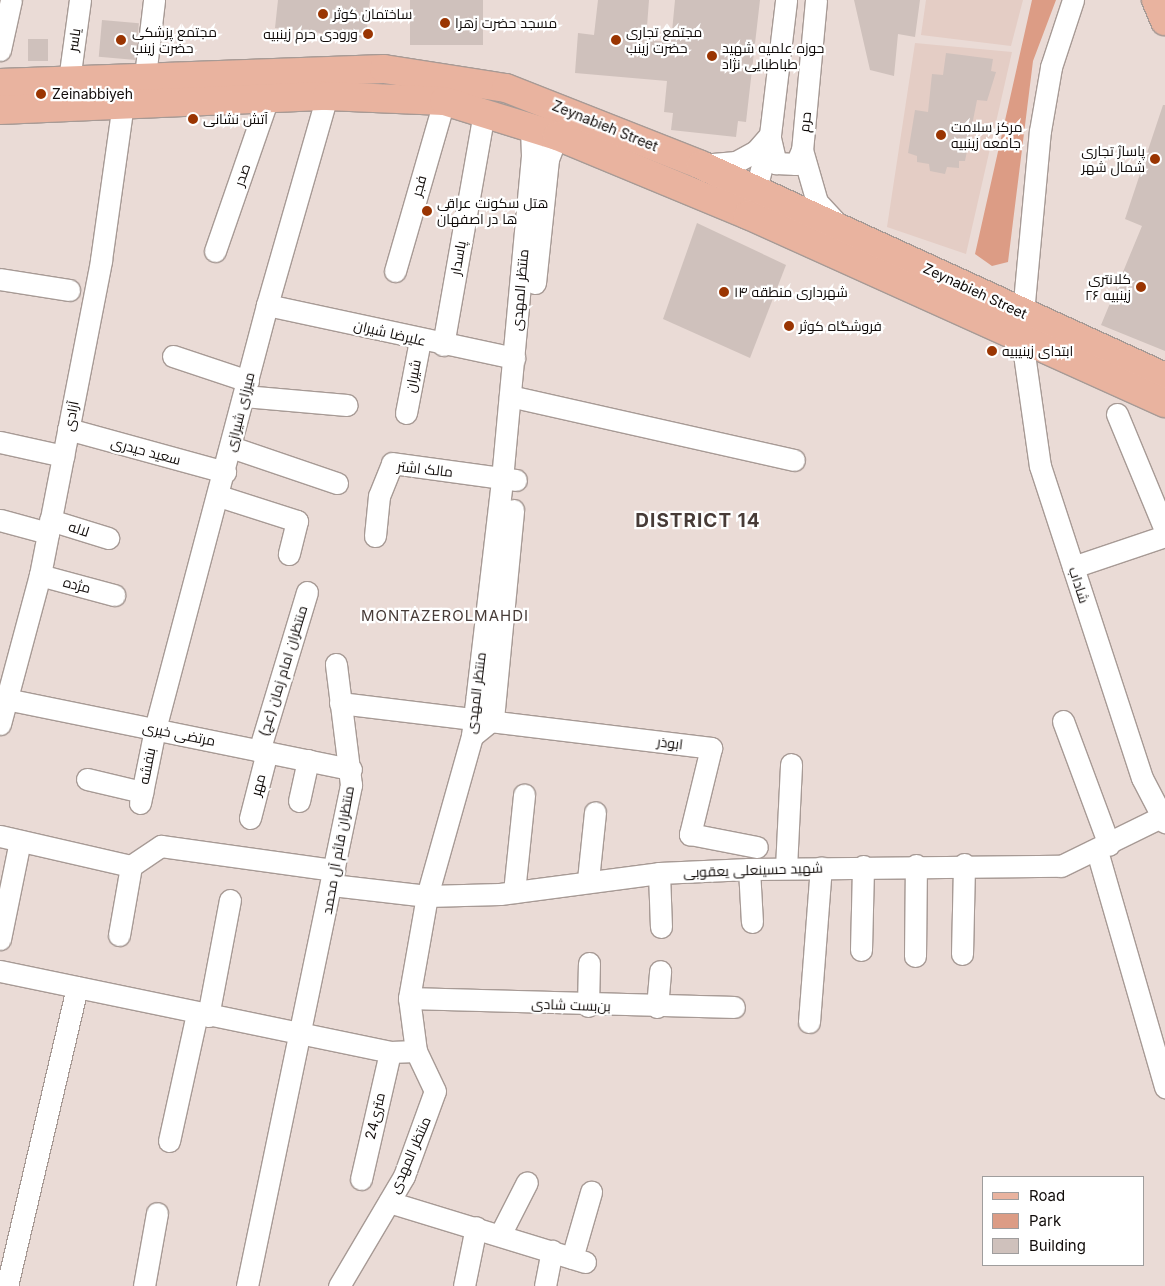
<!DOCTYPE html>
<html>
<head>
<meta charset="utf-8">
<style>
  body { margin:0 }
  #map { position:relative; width:1165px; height:1286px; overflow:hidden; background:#eadbd6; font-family:Inter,Cairo,sans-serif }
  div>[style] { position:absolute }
  .built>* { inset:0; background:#e4cdc5 }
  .green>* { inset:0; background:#dc9c85 }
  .building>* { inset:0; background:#cfc1bc; transform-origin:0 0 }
  .roads { filter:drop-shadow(1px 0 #a79a95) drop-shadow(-1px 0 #a79a95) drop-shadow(0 1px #a79a95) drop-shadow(0 -1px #a79a95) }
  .minor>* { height:21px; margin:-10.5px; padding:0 10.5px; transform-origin:10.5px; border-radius:10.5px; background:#fff }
  .major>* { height:28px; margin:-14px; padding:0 14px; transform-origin:14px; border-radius:14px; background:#e9b39f }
  .dots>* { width:14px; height:14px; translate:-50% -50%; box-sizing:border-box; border:2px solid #fff; border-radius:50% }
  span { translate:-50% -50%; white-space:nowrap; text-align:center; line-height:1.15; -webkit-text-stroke:4.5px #fff; paint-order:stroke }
  .poi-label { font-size:14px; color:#100b09 }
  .left { translate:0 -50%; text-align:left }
  .right { translate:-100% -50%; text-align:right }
  .street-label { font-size:14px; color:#100b09 }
  .neighbourhood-label { font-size:15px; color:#473b37; letter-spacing:1px }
  .district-label { font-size:19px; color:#473b37; font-weight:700; letter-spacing:1px }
  .legend { position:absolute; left:982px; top:1176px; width:162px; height:90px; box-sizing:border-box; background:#fff; border:1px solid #9f9d9d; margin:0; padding:6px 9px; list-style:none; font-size:15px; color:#100b09 }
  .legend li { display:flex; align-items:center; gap:10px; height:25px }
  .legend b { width:25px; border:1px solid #9f9d9d }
</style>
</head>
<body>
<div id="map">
  <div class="built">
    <i style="clip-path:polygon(926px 0,1023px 0,1011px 46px,921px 35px)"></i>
    <i style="clip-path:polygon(915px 43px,1012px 52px,966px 254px,887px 227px)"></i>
  </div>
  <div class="green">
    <i style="clip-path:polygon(1032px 0,1056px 0,1033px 61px,1008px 262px,992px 266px,975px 254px)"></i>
  </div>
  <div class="building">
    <i style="clip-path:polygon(278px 0,370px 0,366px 38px,275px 28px)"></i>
    <i style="left:410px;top:0;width:73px;height:45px"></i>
    <i style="clip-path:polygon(598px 0,649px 0,646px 40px,671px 42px,675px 0,760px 0,746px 122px,738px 121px,736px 137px,671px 130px,673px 113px,664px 112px,667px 81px,575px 73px,578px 33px,594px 35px)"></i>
    <i style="clip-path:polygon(854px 0,920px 0,915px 37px,898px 34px,894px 76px,870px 70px)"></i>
    <i style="left:102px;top:20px;width:37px;height:37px;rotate:5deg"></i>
    <i style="left:28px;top:39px;width:20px;height:22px"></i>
    <i style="clip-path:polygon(946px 53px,993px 59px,991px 71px,996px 72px,987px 101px,977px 100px,965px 161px,959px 161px,959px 168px,947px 167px,945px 174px,930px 171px,929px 164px,917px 162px,917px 156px,908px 153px,915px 110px,928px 112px,932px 74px,943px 75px)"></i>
    <i style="clip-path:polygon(1163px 105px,1165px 105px,1165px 351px,1101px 325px,1142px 226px,1125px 219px)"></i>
    <i style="clip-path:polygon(697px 223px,786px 265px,750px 358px,663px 319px)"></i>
  </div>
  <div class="roads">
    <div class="minor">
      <i style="left:816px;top:0;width:151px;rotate:95.3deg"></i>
      <i style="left:802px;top:150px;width:54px;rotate:73.9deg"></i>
      <i style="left:817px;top:202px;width:33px;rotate:47deg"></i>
      <i style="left:0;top:50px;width:51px;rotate:-77.6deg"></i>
      <i style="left:145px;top:76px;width:77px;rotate:-83.2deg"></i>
      <i style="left:69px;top:80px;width:81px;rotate:-82.2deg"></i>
      <i style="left:770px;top:138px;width:26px;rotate:77deg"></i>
      <i style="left:776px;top:163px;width:20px;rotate:3deg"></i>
      <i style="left:796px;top:164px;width:15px;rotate:-67deg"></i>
      <i style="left:701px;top:165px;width:35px;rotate:-5deg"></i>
      <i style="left:736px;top:162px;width:23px;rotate:-29deg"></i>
      <i style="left:756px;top:151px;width:21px;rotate:-49deg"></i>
      <i style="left:752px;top:204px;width:71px;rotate:-75.4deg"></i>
      <i style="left:770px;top:135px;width:136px;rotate:-83.2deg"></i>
      <i style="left:215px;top:251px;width:162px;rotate:-70.9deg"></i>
      <i style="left:395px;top:271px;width:177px;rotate:-73.9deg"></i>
      <i style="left:0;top:279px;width:70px;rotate:9.1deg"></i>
      <i style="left:535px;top:283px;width:125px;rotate:-84deg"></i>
      <i style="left:548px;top:159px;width:25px;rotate:-69deg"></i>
      <i style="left:267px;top:305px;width:253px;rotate:12.1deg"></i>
      <i style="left:1023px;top:313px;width:183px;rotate:-84.7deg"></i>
      <i style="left:1040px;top:131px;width:65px;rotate:-80.2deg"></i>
      <i style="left:1051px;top:67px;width:71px;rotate:-71.8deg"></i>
      <i style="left:1022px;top:340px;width:127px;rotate:81.9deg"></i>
      <i style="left:1040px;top:466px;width:328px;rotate:71.9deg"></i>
      <i style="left:1142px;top:778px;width:50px;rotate:62.4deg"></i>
      <i style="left:443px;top:345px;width:237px;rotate:-80deg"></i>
      <i style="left:173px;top:356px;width:79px;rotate:18.4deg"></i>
      <i style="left:244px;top:396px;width:103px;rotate:5deg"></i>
      <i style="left:510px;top:396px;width:291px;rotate:12.7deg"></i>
      <i style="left:406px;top:413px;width:74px;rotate:-79.1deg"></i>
      <i style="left:1117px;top:414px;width:126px;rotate:67.5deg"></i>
      <i style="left:68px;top:429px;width:163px;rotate:15.3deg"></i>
      <i style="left:0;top:442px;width:65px;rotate:12.5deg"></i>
      <i style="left:231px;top:447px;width:112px;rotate:18.8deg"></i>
      <i style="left:219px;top:496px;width:82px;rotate:17.8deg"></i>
      <i style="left:297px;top:521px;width:34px;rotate:104deg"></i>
      <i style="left:0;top:520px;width:50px;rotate:15.2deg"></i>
      <i style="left:50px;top:520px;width:61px;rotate:17.2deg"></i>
      <i style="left:375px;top:536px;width:40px;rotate:-84.3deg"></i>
      <i style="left:379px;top:496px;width:35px;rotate:-68deg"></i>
      <i style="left:392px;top:463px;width:125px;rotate:7.8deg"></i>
      <i style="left:1073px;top:567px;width:97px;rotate:-18.6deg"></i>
      <i style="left:40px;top:575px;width:77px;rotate:15.1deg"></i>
      <i style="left:6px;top:699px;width:352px;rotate:11.5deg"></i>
      <i style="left:340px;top:703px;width:374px;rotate:6.9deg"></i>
      <i style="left:711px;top:748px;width:89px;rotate:103.7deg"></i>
      <i style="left:690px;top:834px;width:68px;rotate:11deg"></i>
      <i style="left:1063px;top:721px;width:132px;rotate:69.6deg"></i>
      <i style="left:0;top:724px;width:154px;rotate:-75deg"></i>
      <i style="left:40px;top:575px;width:321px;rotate:-79deg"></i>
      <i style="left:101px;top:260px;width:158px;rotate:-82deg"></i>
      <i style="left:472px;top:736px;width:27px;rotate:-39deg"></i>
      <i style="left:493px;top:719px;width:210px;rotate:-84.5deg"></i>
      <i style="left:259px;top:751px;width:166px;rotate:-73.2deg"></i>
      <i style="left:87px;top:779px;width:57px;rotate:13.3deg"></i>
      <i style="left:299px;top:801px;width:42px;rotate:-77.6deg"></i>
      <i style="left:140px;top:803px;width:76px;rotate:-78.5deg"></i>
      <i style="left:155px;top:729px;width:439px;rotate:-75.2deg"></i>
      <i style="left:267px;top:305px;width:217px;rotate:-74deg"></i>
      <i style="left:250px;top:818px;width:68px;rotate:-75.6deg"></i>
      <i style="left:0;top:836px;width:134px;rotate:12.9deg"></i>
      <i style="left:131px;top:866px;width:36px;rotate:-34deg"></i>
      <i style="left:161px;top:846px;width:175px;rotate:7.9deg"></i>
      <i style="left:1097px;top:851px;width:246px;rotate:73.9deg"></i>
      <i style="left:786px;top:868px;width:104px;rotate:-87.2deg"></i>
      <i style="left:749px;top:869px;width:53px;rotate:86.8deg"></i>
      <i style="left:659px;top:873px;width:54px;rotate:87.9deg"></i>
      <i style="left:588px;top:880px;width:68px;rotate:-84.1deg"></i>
      <i style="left:332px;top:885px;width:96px;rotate:6.6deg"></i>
      <i style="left:427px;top:896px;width:73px;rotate:-1.6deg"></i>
      <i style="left:500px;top:894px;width:160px;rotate:-7.5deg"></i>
      <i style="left:659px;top:873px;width:90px;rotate:-2.5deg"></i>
      <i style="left:749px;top:869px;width:312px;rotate:-0.6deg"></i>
      <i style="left:1061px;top:866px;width:116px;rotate:-26.1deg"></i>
      <i style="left:514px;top:892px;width:98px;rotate:-84.1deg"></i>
      <i style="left:119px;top:935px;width:70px;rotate:-80.1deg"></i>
      <i style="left:0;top:939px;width:100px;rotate:-78.5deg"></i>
      <i style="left:861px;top:950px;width:84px;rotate:-88.6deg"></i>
      <i style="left:962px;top:954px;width:90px;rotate:-88.7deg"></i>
      <i style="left:915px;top:956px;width:91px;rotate:-89.4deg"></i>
      <i style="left:0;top:971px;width:398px;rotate:11.7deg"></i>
      <i style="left:390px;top:1052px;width:26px;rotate:-2deg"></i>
      <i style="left:409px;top:998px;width:325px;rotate:1.6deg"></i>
      <i style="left:588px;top:1006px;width:43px;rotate:-88.7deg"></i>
      <i style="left:657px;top:1007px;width:36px;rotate:-85deg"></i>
      <i style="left:208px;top:1016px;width:118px;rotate:-79.3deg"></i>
      <i style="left:809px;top:1022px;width:155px;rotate:-85.6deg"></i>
      <i style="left:169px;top:1141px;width:130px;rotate:-77.6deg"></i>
      <i style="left:361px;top:1179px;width:130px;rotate:-77.1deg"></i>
      <i style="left:389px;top:1202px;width:205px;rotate:17deg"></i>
      <i style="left:500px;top:1235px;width:59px;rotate:-63deg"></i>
      <i style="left:572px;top:1258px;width:69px;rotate:-73.9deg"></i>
      <i style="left:7px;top:1286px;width:307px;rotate:-76.8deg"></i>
      <i style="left:144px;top:1286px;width:74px;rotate:-79.9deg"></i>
      <i style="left:247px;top:1286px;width:512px;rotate:-78.27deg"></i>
      <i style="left:351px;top:785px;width:122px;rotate:-97.1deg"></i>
      <i style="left:339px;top:1286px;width:128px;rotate:-59.4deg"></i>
      <i style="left:404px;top:1176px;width:90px;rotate:-70deg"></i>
      <i style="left:435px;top:1091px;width:44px;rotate:-115.4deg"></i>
      <i style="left:416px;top:1051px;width:53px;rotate:-97.5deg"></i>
      <i style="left:409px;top:998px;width:104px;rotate:-80deg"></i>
      <i style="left:427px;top:896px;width:166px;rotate:-74.3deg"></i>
      <i style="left:472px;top:736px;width:259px;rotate:-83.3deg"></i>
      <i style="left:502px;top:479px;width:324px;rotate:-84.7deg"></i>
      <i style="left:532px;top:156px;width:30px;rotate:-92deg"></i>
      <i style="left:464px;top:1286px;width:60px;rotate:-78.5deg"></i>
      <i style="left:545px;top:1286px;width:36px;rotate:-79deg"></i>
    </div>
    <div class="major">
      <i style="left:1156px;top:0;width:23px;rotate:67deg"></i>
      <i style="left:0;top:83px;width:384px;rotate:-2.1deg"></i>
      <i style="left:384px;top:69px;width:123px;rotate:8.9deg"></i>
      <i style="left:506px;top:88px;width:210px;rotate:21.5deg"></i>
      <i style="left:701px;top:165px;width:510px;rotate:24.56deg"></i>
      <i style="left:0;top:110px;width:327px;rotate:-2.5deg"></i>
      <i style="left:327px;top:96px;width:117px;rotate:2.4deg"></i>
      <i style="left:444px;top:101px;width:118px;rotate:17.2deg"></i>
      <i style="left:557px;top:136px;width:207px;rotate:22.5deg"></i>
      <i style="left:748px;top:215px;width:457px;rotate:24.3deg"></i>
    </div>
  </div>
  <div class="dots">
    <i style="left:323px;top:14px;background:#9a3502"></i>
    <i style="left:445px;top:23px;background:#9a3502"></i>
    <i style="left:368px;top:34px;background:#9a3502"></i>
    <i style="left:121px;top:40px;background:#9a3502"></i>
    <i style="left:616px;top:40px;background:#9a3502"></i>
    <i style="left:712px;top:56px;background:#9a3502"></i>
    <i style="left:41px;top:94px;background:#9a3502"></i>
    <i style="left:193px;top:119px;background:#9a3502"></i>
    <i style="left:941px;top:135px;background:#9a3502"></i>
    <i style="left:1155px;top:159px;background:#9a3502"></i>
    <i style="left:427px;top:211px;background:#9a3502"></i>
    <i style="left:1141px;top:287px;background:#9a3502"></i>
    <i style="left:724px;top:292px;background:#9a3502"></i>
    <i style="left:789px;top:326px;background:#9a3502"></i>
    <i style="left:992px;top:351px;background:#9a3502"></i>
  </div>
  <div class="poi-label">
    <span class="left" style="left:333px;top:14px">ساختمان کوثر</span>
    <span class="left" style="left:455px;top:23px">مسجد حضرت زهرا</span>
    <span class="left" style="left:132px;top:40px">مجتمع پزشکی<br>حضرت زینب</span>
    <span class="left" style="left:626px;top:40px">مجتمع تجاری<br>حضرت زینب</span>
    <span class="right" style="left:358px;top:34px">ورودی حرم زینبیه</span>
    <span class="left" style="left:722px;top:56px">حوزه علمیه شهید<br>طباطبایی نژاد</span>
    <span class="left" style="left:52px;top:94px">Zeinabbiyeh</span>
    <span class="left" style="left:203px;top:119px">آتش نشانی</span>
    <span class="left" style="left:951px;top:135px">مرکز سلامت<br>جامعه زینبیه</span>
    <span class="right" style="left:1145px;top:159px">پاساژ تجاری<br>شمال شهر</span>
    <span class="left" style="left:437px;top:211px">هتل سکونت عراقی<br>ها در اصفهان</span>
    <span class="right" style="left:1131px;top:287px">کلانتری<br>۲۶ زینبیه</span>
    <span class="left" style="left:734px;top:292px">شهرداری منطقه ۱۴</span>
    <span class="left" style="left:799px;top:326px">فروشگاه کوثر</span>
    <span class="left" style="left:1002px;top:351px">ابتدای زینیبیه</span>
  </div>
  <div class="street-label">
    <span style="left:74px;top:40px;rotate:-82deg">یاسر</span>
    <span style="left:805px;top:122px;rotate:-84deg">حرم</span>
    <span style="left:605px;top:126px;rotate:22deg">Zeynabieh Street</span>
    <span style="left:242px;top:175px;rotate:-71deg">صدر</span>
    <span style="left:419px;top:186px;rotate:-74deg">فجر</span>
    <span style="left:458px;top:258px;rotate:-80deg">پاسدار</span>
    <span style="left:520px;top:290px;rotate:-85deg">منتظر المهدی</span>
    <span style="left:975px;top:291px;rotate:25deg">Zeynabieh Street</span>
    <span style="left:390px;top:333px;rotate:13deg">علیرضا شیران</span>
    <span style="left:413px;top:376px;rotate:-79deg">شیران</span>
    <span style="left:240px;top:412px;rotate:-76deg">میرزای شیرازی</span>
    <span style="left:71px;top:416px;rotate:-79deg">آزادی</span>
    <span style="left:146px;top:451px;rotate:15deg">سعید حیدری</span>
    <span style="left:425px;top:469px;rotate:6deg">مالک اشتر</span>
    <span style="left:79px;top:529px;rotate:18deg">لاله</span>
    <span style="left:77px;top:585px;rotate:15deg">مژده</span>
    <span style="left:1079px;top:585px;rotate:72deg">شاداب</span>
    <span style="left:283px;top:671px;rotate:-73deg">منتظران امام زمان (عج)</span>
    <span style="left:476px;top:693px;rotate:-83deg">منتظر المهدی</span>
    <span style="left:179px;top:734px;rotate:11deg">مرتضی خیری</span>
    <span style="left:670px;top:743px;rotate:7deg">ابوذر</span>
    <span style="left:147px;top:766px;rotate:-79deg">بنفشه</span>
    <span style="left:258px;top:785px;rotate:-75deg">مهر</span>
    <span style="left:338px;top:850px;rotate:-80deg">منتظران قائم آل محمد</span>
    <span style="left:753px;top:870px;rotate:-2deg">شهید حسینعلی یعقوبی</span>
    <span style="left:571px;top:1005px;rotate:2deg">بن‌بست شادی</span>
    <span style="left:375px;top:1116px;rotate:-77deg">24متری</span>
    <span style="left:410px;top:1155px;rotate:-66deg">منتظر المهدی</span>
  </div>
  <div class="neighbourhood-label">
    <span style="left:445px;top:616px">MONTAZEROLMAHDI</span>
  </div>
  <div class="district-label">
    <span style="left:698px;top:521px">DISTRICT 14</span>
  </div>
  <ul class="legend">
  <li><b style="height:6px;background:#e9b39f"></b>Road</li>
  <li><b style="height:14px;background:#dc9c85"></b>Park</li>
  <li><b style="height:14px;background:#cfc1bc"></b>Building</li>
  </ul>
</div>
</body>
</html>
